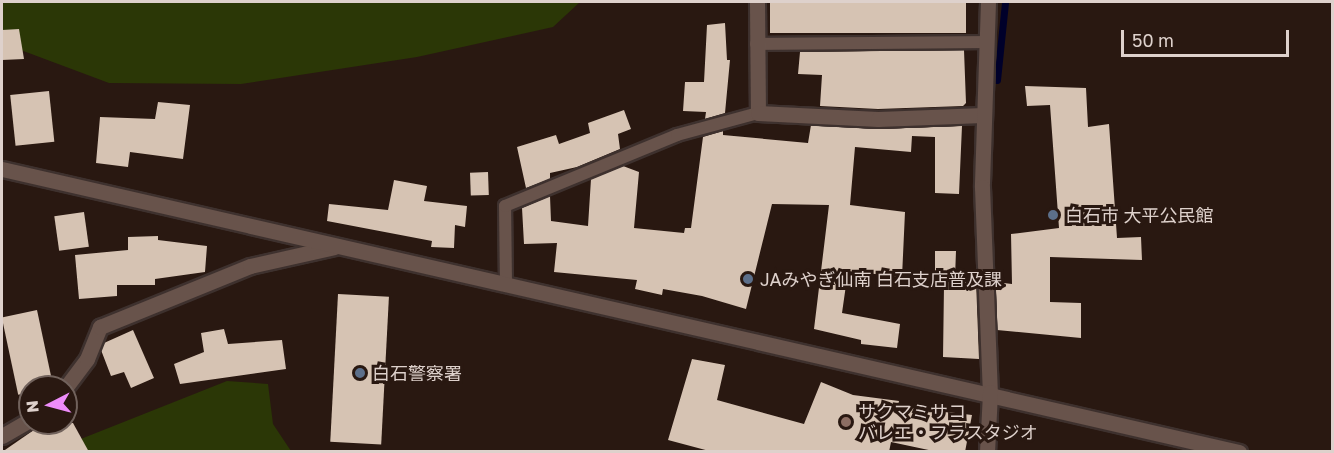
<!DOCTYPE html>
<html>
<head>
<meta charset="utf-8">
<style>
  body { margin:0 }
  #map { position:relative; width:1334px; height:453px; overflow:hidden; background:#291811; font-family:"Golos Text","Noto Sans JP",sans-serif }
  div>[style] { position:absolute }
  .green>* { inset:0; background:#2b3706 }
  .stream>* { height:7px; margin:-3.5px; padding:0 3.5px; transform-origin:3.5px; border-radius:3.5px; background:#00002a }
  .building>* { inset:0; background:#d6c3b3; transform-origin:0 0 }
  .roads { filter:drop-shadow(2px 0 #3e312e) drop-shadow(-2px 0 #3e312e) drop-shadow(0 2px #3e312e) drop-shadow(0 -2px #3e312e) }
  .lane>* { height:12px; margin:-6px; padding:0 6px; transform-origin:6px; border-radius:6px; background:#68534b }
  .street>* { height:15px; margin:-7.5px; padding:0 7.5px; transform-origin:7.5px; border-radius:7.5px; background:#68534b }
  .secondary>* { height:15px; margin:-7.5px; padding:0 7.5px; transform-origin:7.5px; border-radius:7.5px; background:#68534b }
  .dots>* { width:16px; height:16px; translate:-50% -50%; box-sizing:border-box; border:3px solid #291811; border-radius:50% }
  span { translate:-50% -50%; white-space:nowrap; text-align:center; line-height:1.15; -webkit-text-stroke:6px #291811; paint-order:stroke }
  .poi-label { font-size:18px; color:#ded1cc }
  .left { translate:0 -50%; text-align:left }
  .frame { position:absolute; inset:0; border:3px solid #ded1cc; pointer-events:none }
  .north { position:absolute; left:18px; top:375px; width:60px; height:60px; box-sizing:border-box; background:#291811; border:2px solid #71625c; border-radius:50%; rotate:264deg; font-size:16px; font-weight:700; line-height:24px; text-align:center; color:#ded1cc }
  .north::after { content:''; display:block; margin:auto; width:21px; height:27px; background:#ed8cf9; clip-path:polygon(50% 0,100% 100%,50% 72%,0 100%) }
  .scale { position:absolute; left:1121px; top:30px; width:168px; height:27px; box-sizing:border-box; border:3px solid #ded1cc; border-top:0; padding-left:8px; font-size:18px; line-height:21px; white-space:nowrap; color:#ded1cc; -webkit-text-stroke:4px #291811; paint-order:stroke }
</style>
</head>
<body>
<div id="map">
  <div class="green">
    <i style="clip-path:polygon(2px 2px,580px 2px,553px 27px,417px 57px,241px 84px,109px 83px,2px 43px)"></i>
    <i style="clip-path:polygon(227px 381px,268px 384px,273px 424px,291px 451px,48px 452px)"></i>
  </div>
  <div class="stream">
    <i style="left:997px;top:80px;width:78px;rotate:-84.1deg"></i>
  </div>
  <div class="building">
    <i style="left:770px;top:2px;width:196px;height:31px"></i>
    <i style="clip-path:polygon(725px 23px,727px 60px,730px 60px,725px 113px,705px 119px,706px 112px,683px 111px,685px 82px,704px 82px,707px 25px)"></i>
    <i style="clip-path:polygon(19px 29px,24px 59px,2px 60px,2px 30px)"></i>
    <i style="clip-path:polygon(964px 50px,966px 103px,963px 106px,878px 109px,820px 106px,822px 75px,798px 74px,800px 52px)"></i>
    <i style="clip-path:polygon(1025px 86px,1086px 88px,1088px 127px,1109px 124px,1117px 238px,1141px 237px,1142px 260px,1050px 257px,1050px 302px,1081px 303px,1081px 338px,997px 330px,995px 282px,1012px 284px,1011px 234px,1059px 228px,1050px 105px,1027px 106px)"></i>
    <i style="left:49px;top:91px;width:51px;height:39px;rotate:84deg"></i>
    <i style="clip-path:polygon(158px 102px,190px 105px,183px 159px,130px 152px,128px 167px,96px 163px,100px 117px,155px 119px)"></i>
    <i style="clip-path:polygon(624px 110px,631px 129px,618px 134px,620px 149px,577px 167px,550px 173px,550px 179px,526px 188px,517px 147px,556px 135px,559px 144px,590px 133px,588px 123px)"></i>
    <i style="clip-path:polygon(811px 125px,878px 129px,962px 126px,959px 194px,935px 193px,935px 137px,912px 136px,911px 152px,855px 147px,850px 205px,905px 212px,902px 277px,848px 271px,842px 313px,900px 324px,897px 348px,861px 344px,861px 340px,814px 329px,829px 205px,772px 204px,746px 309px,702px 296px,663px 289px,662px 295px,635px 289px,637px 280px,554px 272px,557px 243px,524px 244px,522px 208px,550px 196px,551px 221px,588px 226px,591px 179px,623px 166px,639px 172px,634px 228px,684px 233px,685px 228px,691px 228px,703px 137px,723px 131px,723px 135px,808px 143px)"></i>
    <i style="left:488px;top:172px;width:23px;height:18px;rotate:88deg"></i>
    <i style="clip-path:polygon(394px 180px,427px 186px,424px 201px,467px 206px,465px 227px,455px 225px,454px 248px,431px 247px,432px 241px,327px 221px,329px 204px,388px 210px)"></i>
    <i style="left:84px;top:212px;width:35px;height:30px;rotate:82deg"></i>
    <i style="clip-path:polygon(158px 236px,158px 240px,207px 246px,205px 272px,155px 279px,155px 285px,117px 285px,117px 296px,79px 299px,75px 255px,128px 250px,128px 237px)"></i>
    <i style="clip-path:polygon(935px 251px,956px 251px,955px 278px,976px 280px,979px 359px,943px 357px,944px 285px,935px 285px)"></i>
    <i style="left:338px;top:294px;width:51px;height:148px;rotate:3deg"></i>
    <i style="left:37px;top:310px;width:79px;height:36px;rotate:78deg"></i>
    <i style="clip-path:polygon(224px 329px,228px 344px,282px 340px,286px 369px,180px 384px,174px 364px,204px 352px,201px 333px)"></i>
    <i style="clip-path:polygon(133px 330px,154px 378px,131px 388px,124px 372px,111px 376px,101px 350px,104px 343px)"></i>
    <i style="clip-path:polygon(692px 359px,725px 365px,717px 400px,804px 424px,821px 382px,853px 395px,899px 401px,898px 406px,972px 415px,965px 452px,938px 452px,891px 442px,889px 452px,713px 452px,668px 440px)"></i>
    <i style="clip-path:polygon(44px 423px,73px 423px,89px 452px,2px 452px)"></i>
  </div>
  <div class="roads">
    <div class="lane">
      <i style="left:756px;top:44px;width:228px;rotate:-0.5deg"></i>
      <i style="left:506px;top:285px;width:79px;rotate:-90.7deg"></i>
      <i style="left:505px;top:206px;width:186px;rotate:-22.4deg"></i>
      <i style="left:677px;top:135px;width:84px;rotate:-15.2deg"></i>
    </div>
    <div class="street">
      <i style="left:757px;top:2px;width:111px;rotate:89.5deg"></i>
      <i style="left:758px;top:113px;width:120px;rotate:2.9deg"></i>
      <i style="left:878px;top:119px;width:105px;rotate:-2.2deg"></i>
      <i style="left:988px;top:2px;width:185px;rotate:91.9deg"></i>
      <i style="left:982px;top:187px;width:205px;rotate:87.8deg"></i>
      <i style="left:66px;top:387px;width:35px;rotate:-53deg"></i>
      <i style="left:87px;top:359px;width:35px;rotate:-68deg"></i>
      <i style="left:100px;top:327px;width:162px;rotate:-22.1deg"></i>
      <i style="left:250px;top:266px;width:86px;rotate:-12.7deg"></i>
      <i style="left:2px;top:436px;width:32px;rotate:-30deg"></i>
    </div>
    <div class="secondary">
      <i style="left:2px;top:169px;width:1269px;rotate:12.89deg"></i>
      <i style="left:987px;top:452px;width:60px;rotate:-87.1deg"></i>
    </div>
  </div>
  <div class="dots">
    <i style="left:1053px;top:215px;background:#5c6f8a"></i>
    <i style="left:748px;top:279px;background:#5c6f8a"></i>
    <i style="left:360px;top:373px;background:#5c6f8a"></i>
    <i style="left:846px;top:422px;background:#8d6e63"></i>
  </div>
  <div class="poi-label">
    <span class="left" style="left:1065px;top:215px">白石市 大平公民館</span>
    <span class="left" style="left:760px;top:279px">JAみやぎ仙南 白石支店普及課</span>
    <span class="left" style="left:372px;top:373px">白石警察署</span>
    <span class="left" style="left:858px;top:422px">サクマミサコ<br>バレエ・フラスタジオ</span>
  </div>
  <div class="frame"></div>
  <div class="north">N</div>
  <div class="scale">50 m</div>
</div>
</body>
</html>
